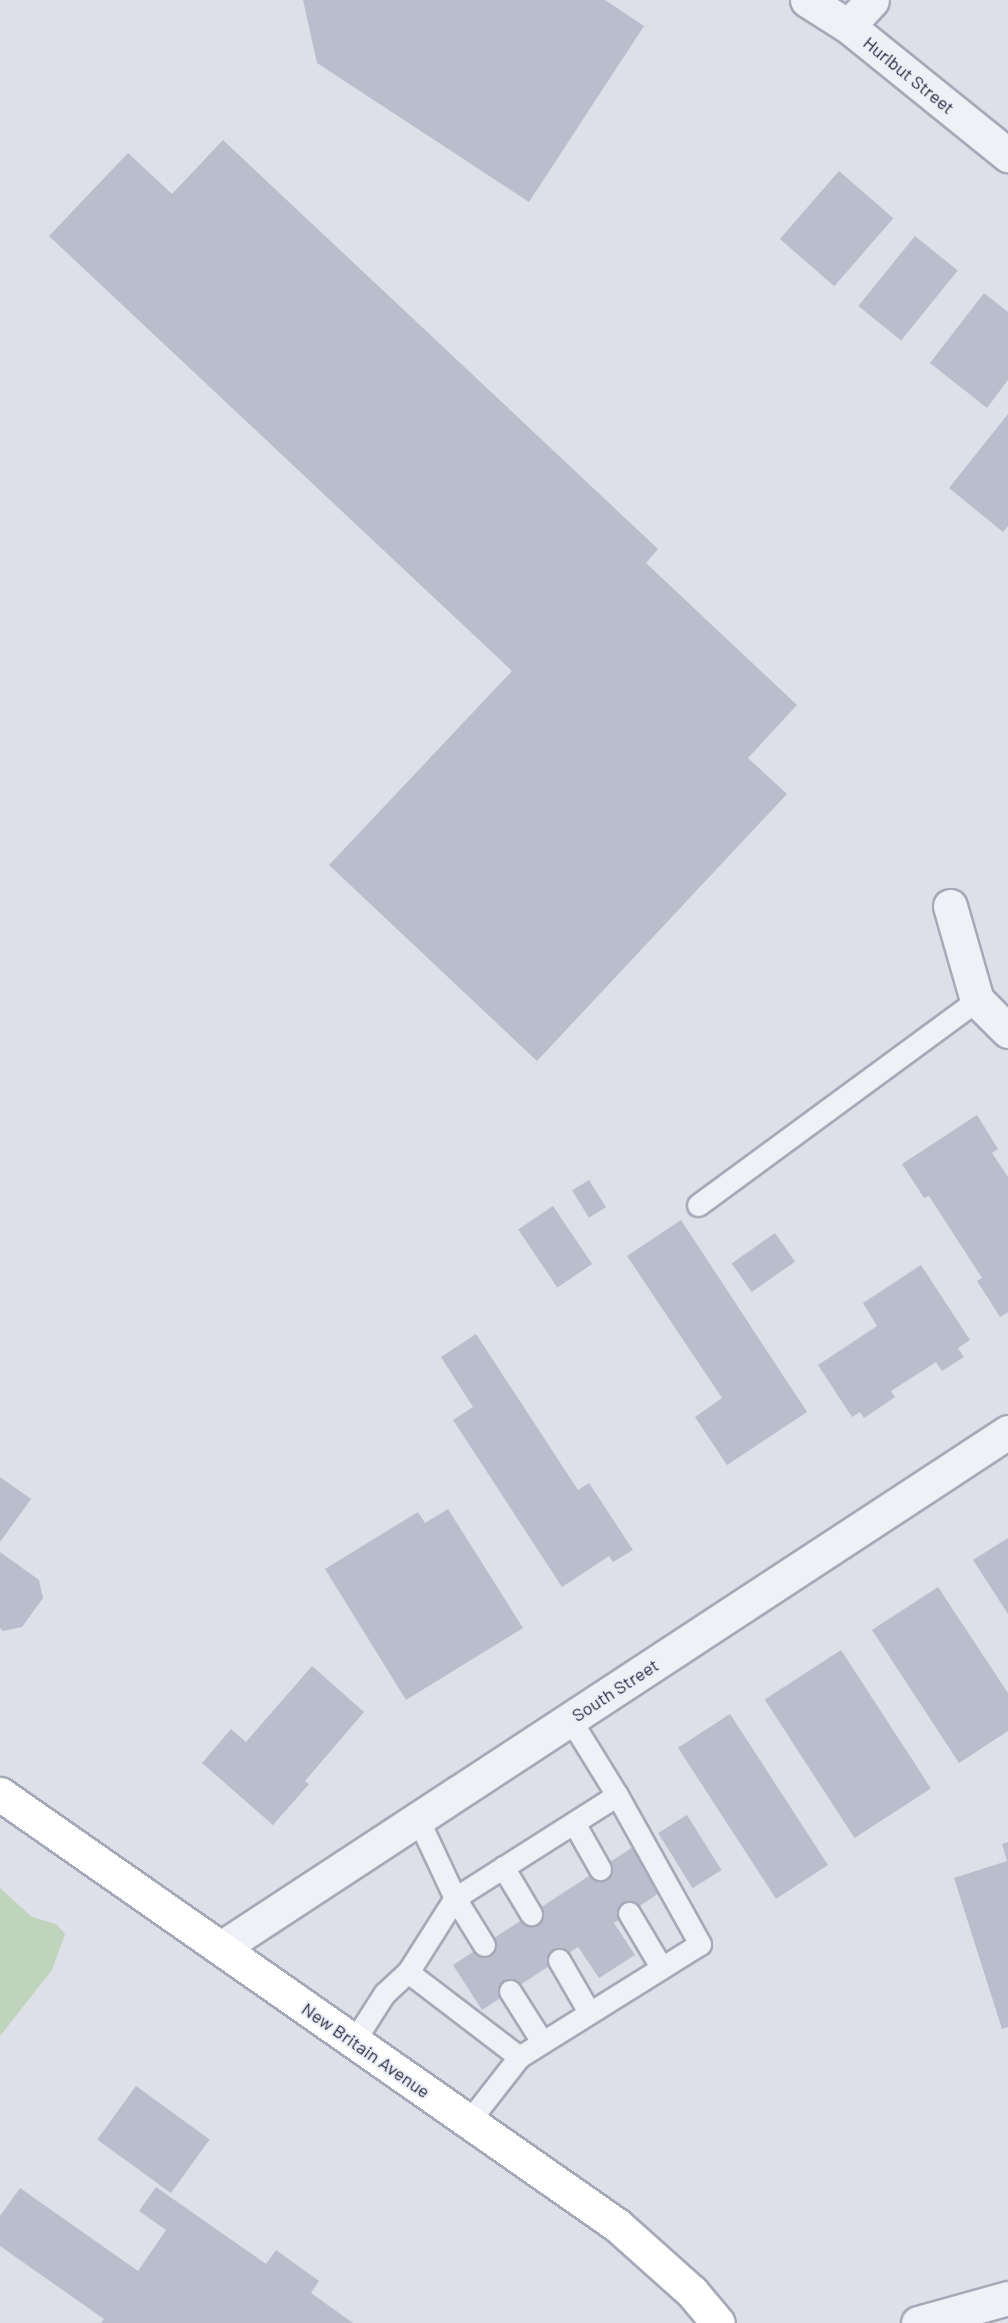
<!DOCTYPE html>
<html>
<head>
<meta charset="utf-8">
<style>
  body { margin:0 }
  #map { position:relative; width:1008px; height:2323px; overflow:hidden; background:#dde0e9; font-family:Barlow,sans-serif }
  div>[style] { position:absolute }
  .green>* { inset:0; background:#bfd3bd }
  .building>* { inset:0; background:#b9bdcc; transform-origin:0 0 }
  .roads { filter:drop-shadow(2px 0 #a6a9b7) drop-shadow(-2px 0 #a6a9b7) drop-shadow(0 2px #a6a9b7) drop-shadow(0 -2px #a6a9b7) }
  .service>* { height:21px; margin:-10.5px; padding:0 10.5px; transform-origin:10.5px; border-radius:10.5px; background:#f0f1f6 }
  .minor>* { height:33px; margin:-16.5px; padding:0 16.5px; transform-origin:16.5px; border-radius:16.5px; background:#f0f1f6 }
  .tertiary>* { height:33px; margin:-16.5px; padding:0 16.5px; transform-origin:16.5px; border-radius:16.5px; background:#f0f1f6 }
  .secondary>* { height:33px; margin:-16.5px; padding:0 16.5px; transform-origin:16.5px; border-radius:16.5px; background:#fff }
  span { translate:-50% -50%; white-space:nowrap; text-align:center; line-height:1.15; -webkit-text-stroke:4.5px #eceff6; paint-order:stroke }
  .street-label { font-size:18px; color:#252a41 }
</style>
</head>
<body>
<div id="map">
  <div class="green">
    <i style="clip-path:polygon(0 1888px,32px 1917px,56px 1924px,65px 1934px,52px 1970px,0 2036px)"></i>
  </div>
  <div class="building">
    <i style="clip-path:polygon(303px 0,605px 0,644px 26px,529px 202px,317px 63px)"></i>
    <i style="clip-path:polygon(223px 140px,658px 549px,646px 563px,797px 705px,748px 758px,787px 794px,537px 1061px,329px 865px,512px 671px,49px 236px,128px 153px,172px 194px)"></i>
    <i style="left:839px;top:171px;width:72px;height:90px;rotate:41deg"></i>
    <i style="left:915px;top:236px;width:55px;height:90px;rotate:39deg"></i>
    <i style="clip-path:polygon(984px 293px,1008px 312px,1008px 380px,987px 408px,930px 363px)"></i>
    <i style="clip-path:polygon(1008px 414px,1008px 526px,1003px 532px,949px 488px)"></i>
    <i style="clip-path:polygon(977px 1115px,998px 1149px,992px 1153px,1008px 1177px,1008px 1312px,1000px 1317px,977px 1281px,982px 1278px,929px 1196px,924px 1198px,902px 1164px)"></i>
    <i style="left:589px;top:1180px;width:32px;height:20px;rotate:58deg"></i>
    <i style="left:553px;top:1206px;width:70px;height:42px;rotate:56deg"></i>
    <i style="clip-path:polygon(681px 1220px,807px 1412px,727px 1465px,695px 1417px,722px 1398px,627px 1256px)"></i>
    <i style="left:775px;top:1233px;width:35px;height:53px;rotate:55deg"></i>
    <i style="clip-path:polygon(921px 1265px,970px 1340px,958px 1348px,964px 1357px,942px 1371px,936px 1362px,891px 1391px,895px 1397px,864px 1418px,860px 1412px,852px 1417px,818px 1365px,877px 1326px,863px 1303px)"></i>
    <i style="clip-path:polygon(476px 1334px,578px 1490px,589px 1483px,633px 1550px,613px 1562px,609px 1556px,562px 1587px,453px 1420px,473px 1407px,441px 1357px)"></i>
    <i style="clip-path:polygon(0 1477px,31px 1499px,0 1542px)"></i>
    <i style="clip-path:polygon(448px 1509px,523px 1628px,406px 1700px,325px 1569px,418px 1512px,425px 1523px)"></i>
    <i style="clip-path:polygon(1008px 1538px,1008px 1614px,973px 1560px)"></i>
    <i style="clip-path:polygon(0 1552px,39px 1580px,43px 1598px,22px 1627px,3px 1631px,0 1628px)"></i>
    <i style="clip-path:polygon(938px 1587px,1008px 1693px,1008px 1731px,959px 1763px,872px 1630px)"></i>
    <i style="left:841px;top:1650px;width:165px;height:91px;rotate:57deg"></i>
    <i style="clip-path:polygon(312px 1666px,364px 1712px,305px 1781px,309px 1784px,273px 1825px,202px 1763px,231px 1729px,246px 1742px)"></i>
    <i style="left:730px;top:1714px;width:180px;height:62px;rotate:57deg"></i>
    <i style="left:687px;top:1815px;width:65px;height:34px;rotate:58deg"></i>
    <i style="clip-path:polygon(1008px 1842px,1008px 2027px,1002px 2029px,954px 1878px,1007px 1861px,1002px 1844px)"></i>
    <i style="clip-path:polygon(633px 1847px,662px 1891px,614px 1923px,635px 1955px,599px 1978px,578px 1947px,482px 2010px,453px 1965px)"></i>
    <i style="left:136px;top:2086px;width:91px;height:66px;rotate:36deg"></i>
    <i style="clip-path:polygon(156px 2187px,266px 2264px,276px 2250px,319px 2281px,311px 2293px,353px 2323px,101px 2323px,104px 2319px,0 2246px,0 2216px,20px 2188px,138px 2271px,166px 2230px,139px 2211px)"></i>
  </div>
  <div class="roads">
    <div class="service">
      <i style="left:698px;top:1205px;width:346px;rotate:-36.3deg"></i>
      <i style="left:418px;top:1819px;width:87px;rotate:64.9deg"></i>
      <i style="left:455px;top:1898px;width:192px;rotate:-32.4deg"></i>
      <i style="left:617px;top:1795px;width:89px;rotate:-121.7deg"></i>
      <i style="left:574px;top:1823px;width:53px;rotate:60.5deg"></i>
      <i style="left:503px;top:1867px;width:55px;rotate:59.2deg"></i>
      <i style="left:629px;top:1913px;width:63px;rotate:59.3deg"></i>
      <i style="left:559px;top:1960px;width:60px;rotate:60deg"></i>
      <i style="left:408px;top:1972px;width:88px;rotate:-57.6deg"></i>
      <i style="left:455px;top:1898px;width:55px;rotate:58.3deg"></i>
      <i style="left:510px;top:1991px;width:58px;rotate:57.7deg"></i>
      <i style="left:354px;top:2041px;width:56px;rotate:-57.4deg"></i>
      <i style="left:384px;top:1994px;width:33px;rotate:-43deg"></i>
      <i style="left:408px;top:1972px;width:140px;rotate:37.4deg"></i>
      <i style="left:469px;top:2121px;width:81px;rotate:-52deg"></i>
      <i style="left:519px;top:2057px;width:213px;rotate:-32deg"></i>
      <i style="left:700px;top:1944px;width:171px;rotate:-119.1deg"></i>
    </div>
    <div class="minor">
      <i style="left:807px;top:0;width:49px;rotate:32.4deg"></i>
      <i style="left:848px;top:26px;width:206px;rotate:38.9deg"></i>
      <i style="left:848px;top:26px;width:35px;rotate:-47deg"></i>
      <i style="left:950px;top:906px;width:98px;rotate:74deg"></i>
      <i style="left:977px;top:1000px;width:44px;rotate:45deg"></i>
      <i style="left:918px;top:2323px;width:93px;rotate:-15.5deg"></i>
    </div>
    <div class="tertiary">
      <i style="left:221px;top:1948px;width:941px;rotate:-33.25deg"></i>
    </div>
    <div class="secondary">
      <i style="left:0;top:1794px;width:753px;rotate:34.94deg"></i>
      <i style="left:617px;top:2225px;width:101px;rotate:41.8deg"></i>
      <i style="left:692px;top:2292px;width:40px;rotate:50deg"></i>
    </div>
  </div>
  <div class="street-label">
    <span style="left:909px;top:75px;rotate:39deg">Hurlbut Street</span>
    <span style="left:615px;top:1690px;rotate:-33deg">South Street</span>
    <span style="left:366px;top:2050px;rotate:35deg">New Britain Avenue</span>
  </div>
</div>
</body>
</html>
